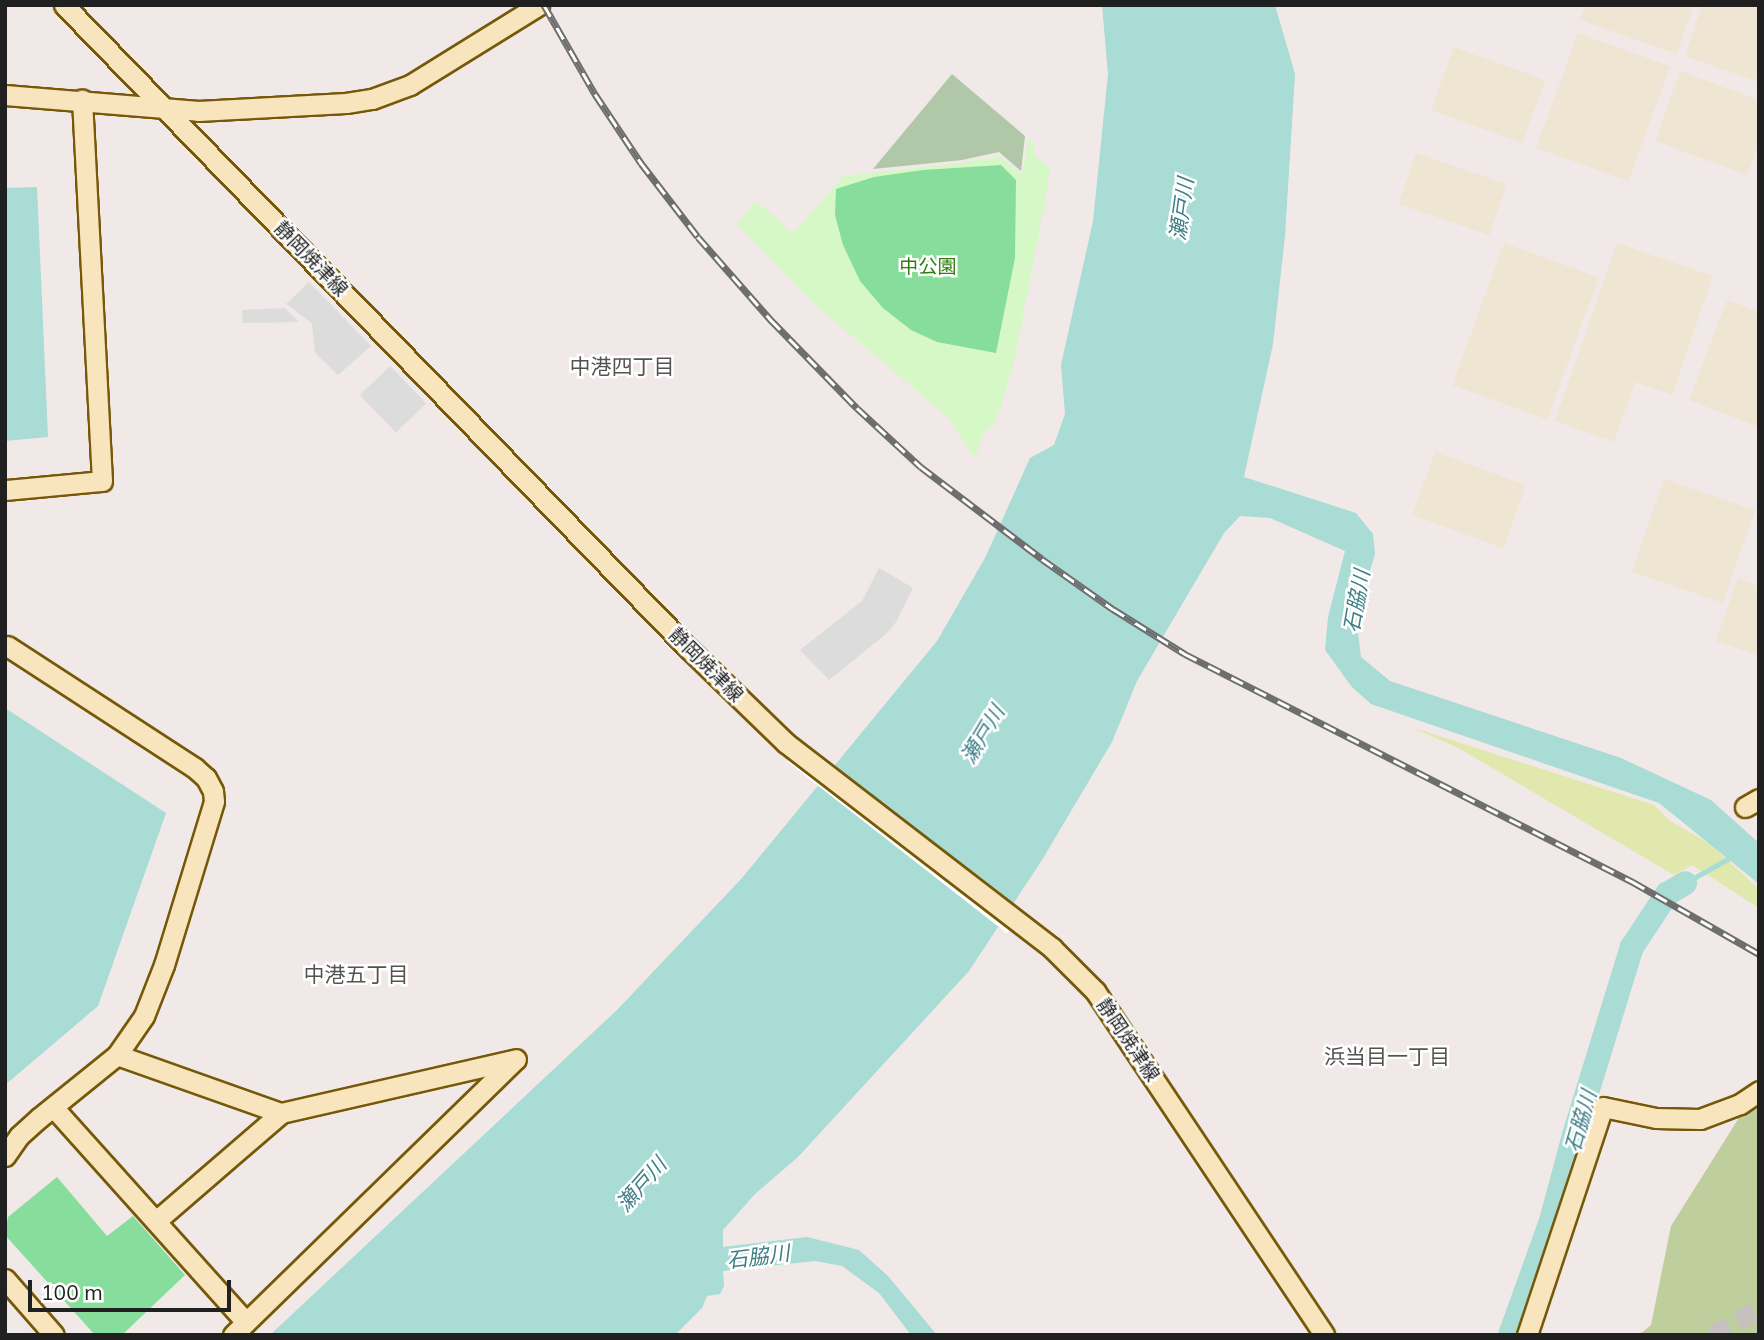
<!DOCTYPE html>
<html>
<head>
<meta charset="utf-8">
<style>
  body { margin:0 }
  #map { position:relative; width:1764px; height:1340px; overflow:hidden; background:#f0e9e7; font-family:Mulish,"Noto Sans JP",sans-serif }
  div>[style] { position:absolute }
  .farmland>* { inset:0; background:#eee6d3; transform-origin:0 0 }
  .grass>* { inset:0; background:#e1e8ae }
  .forest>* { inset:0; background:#bece9d }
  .cemetery>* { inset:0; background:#b0c8a8 }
  .park>* { inset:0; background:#d5f8c6 }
  .pitch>* { inset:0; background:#87dd9b }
  .parking>* { inset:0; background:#dcdcdc; transform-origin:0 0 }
  .water>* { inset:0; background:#a8dcd4 }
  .pier>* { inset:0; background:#fff; transform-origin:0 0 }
  .stream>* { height:4.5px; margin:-2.25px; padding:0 2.25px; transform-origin:2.25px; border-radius:2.25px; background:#a8dcd4 }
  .river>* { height:24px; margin:-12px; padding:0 12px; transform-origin:12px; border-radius:12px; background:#a8dcd4 }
  .secondary-tunnel>* { height:19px; margin-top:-9.5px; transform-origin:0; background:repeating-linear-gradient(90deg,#c6c1bf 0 19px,transparent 0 29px) }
  .roads { filter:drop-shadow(2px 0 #765808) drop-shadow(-2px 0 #765808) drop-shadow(0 2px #765808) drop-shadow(0 -2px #765808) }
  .secondary>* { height:19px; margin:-9.5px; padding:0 9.5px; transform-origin:9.5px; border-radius:9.5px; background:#f8e5bd }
  .rail>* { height:7px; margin-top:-3.5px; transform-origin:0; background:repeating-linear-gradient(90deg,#fff 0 13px,#6e6e6e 0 26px); box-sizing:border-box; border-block:2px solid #6e6e6e }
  span { translate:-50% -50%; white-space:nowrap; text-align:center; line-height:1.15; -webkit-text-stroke:5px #fff; paint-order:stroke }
  .street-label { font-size:19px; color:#202020 }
  .park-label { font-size:19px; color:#307d0f }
  .water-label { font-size:21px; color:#3f7e87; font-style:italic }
  .neighbourhood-label { font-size:21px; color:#535353 }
  .frame { position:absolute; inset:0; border:7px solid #202020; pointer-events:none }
  .scale { position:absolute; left:28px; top:1280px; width:203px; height:32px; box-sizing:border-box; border:4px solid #202020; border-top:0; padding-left:9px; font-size:21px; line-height:24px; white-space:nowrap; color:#202020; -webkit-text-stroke:5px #fff; paint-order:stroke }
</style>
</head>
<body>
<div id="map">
  <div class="farmland">
    <i style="clip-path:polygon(1585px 5px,1694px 5px,1677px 54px,1580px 20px)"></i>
    <i style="clip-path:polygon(1702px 5px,1759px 5px,1759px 82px,1685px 56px)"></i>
    <i style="left:1578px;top:33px;width:98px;height:122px;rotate:20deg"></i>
    <i style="left:1454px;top:47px;width:97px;height:67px;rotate:20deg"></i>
    <i style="clip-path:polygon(1680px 71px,1759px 100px,1759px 144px,1747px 175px,1655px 141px)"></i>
    <i style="left:1416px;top:153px;width:96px;height:54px;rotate:19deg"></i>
    <i style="left:1504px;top:243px;width:101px;height:151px;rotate:20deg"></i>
    <i style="clip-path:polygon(1617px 243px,1713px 276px,1672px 395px,1635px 382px,1614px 442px,1555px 421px)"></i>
    <i style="clip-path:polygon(1727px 300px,1759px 312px,1759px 427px,1689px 400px)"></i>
    <i style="left:1435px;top:452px;width:97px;height:67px;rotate:20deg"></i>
    <i style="left:1664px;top:479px;width:96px;height:98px;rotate:19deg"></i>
    <i style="clip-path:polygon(1738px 578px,1759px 586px,1759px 656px,1716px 641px)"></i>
  </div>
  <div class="grass">
    <i style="clip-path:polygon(1411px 727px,1654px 805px,1669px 820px,1710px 844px,1759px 889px,1759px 908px,1692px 865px,1674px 875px,1460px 749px)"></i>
  </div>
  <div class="forest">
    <i style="clip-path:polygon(1759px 1098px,1759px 1335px,1639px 1335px,1651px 1325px,1671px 1226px,1747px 1105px)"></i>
  </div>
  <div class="cemetery">
    <i style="clip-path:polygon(952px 74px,1025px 136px,1021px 171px,999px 152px,962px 160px,873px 169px)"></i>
  </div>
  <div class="park">
    <i style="clip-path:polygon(1028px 138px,1035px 143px,1034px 156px,1050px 167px,1046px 197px,1014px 362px,1000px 409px,996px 421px,981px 438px,976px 455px,972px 455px,949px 418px,813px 303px,737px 224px,756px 201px,793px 234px,843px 176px,962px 163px,999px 156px,1019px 173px,1023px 172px)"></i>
  </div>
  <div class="pitch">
    <i style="clip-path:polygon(1001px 165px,1016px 180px,1015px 258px,996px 353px,937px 342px,911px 330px,883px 308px,860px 281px,843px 245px,835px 215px,836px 189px,874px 177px,923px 170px)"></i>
    <i style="clip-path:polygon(57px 1177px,107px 1236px,133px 1216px,185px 1275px,122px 1335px,95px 1335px,5px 1235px,8px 1217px)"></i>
  </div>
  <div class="parking">
    <i style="clip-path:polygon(309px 282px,371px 346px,338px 375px,315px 353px,312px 323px,286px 304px)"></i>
    <i style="clip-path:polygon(285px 308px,299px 322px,243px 323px,242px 310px)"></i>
    <i style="left:390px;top:366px;width:52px;height:42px;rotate:46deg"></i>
    <i style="clip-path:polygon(879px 568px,913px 588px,896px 622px,886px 634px,829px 680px,800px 650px,862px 601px)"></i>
  </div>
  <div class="water">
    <i style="clip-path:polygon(1102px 5px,1275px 5px,1295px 74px,1285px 236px,1273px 344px,1244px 477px,1356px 513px,1373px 534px,1375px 554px,1356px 616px,1361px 657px,1390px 681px,1621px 758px,1711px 800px,1759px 843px,1759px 884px,1659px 803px,1371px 704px,1352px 687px,1325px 650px,1328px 617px,1345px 551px,1270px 518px,1240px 516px,1224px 533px,1137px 681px,1112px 742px,1042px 860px,969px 971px,798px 1157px,755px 1194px,723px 1230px,723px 1247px,807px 1237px,859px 1250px,888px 1276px,937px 1335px,911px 1335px,879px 1293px,842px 1266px,815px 1261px,723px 1271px,724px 1286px,720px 1294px,707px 1296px,702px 1308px,675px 1335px,270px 1335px,617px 1010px,742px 878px,937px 641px,985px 558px,1030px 458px,1054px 445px,1065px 414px,1061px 365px,1093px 221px,1108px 74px)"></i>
    <i style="clip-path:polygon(37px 187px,48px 437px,5px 441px,5px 188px)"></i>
    <i style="clip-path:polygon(5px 708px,166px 813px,98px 1006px,5px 1085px)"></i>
  </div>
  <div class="pier">
    <i style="left:803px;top:741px;width:279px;height:26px;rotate:38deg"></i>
  </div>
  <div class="stream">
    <i style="left:1685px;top:883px;width:55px;rotate:-29.4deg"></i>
  </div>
  <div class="river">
    <i style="left:1510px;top:1335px;width:121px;rotate:-70.2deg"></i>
    <i style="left:1551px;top:1221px;width:89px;rotate:-75deg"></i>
    <i style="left:1574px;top:1135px;width:197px;rotate:-72.9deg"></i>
    <i style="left:1632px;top:947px;width:64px;rotate:-56.6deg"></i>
    <i style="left:1667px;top:894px;width:21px;rotate:-31deg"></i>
  </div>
  <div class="secondary-tunnel">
    <i style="left:1712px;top:1335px;width:54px;rotate:-29deg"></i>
  </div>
  <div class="roads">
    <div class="secondary">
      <i style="left:64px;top:5px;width:897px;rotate:45.86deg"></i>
      <i style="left:689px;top:649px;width:135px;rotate:44.1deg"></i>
      <i style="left:786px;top:743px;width:336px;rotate:37.6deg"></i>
      <i style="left:1052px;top:948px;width:61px;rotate:45deg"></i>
      <i style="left:1095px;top:991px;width:413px;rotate:56.3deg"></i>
      <i style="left:5px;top:95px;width:194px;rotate:4.7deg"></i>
      <i style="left:198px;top:111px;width:148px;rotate:-3.1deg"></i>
      <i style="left:346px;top:103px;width:26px;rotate:-9deg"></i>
      <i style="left:372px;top:99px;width:40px;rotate:-20.2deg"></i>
      <i style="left:410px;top:85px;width:152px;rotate:-31.8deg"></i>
      <i style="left:5px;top:490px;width:97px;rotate:-5.3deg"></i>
      <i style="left:102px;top:481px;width:382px;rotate:-93deg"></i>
      <i style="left:1745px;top:807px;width:16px;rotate:-30deg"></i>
      <i style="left:117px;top:1055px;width:174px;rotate:19.5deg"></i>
      <i style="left:281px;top:1113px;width:241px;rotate:-12.9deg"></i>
      <i style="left:53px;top:1107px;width:289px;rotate:48.1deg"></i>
      <i style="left:5px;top:1156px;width:24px;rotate:-55deg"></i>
      <i style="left:19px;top:1136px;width:27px;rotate:-42deg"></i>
      <i style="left:39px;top:1118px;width:100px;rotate:-38.9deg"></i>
      <i style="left:117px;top:1055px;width:47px;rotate:-55.3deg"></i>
      <i style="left:144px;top:1016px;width:55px;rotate:-68.6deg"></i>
      <i style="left:164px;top:965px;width:171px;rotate:-73deg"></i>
      <i style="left:214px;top:801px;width:10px;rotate:-96deg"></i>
      <i style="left:213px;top:791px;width:15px;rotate:-118deg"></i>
      <i style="left:206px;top:778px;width:15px;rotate:-138deg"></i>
      <i style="left:195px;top:768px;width:224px;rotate:-147deg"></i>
      <i style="left:156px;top:1221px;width:165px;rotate:-40.8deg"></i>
      <i style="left:5px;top:1279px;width:74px;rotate:48.8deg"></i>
      <i style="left:233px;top:1335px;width:394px;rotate:-44.3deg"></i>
      <i style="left:1527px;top:1335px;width:240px;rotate:-71.6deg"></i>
      <i style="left:1603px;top:1107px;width:54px;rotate:11.7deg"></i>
      <i style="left:1656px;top:1118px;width:44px;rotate:1.3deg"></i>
      <i style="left:1700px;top:1119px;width:43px;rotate:-20.6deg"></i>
      <i style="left:1740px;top:1104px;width:23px;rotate:-34deg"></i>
    </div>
  </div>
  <div class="rail">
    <i style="left:544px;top:5px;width:103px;rotate:60.2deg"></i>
    <i style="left:595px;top:94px;width:83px;rotate:56.3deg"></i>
    <i style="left:641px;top:163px;width:93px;rotate:52.4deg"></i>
    <i style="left:698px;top:237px;width:111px;rotate:48.7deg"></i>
    <i style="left:771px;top:320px;width:123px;rotate:45.7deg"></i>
    <i style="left:857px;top:408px;width:87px;rotate:42.7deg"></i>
    <i style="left:921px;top:467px;width:152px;rotate:37.2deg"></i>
    <i style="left:1042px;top:559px;width:87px;rotate:35.2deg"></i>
    <i style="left:1113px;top:609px;width:85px;rotate:32deg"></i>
    <i style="left:1185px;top:654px;width:503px;rotate:26.97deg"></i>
    <i style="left:1633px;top:882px;width:145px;rotate:29.7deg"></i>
  </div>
  <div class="street-label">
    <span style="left:311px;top:259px;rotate:46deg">静岡焼津線</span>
    <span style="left:706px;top:665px;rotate:45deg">静岡焼津線</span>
    <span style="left:1128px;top:1040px;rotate:56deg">静岡焼津線</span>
  </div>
  <div class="park-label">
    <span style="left:928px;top:267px">中公園</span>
  </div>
  <div class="water-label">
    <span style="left:1181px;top:209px;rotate:-82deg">瀬戸川</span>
    <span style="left:1356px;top:601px;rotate:-80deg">石脇川</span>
    <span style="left:982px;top:734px;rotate:-59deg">瀬戸川</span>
    <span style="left:1580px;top:1121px;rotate:-74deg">石脇川</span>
    <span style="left:641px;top:1184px;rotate:-49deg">瀬戸川</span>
    <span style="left:758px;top:1256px;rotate:-7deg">石脇川</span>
  </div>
  <div class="neighbourhood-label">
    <span style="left:622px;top:366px">中港四丁目</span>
    <span style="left:356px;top:974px">中港五丁目</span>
    <span style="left:1387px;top:1056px">浜当目一丁目</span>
  </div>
  <div class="frame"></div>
  <div class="scale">100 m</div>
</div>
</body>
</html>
